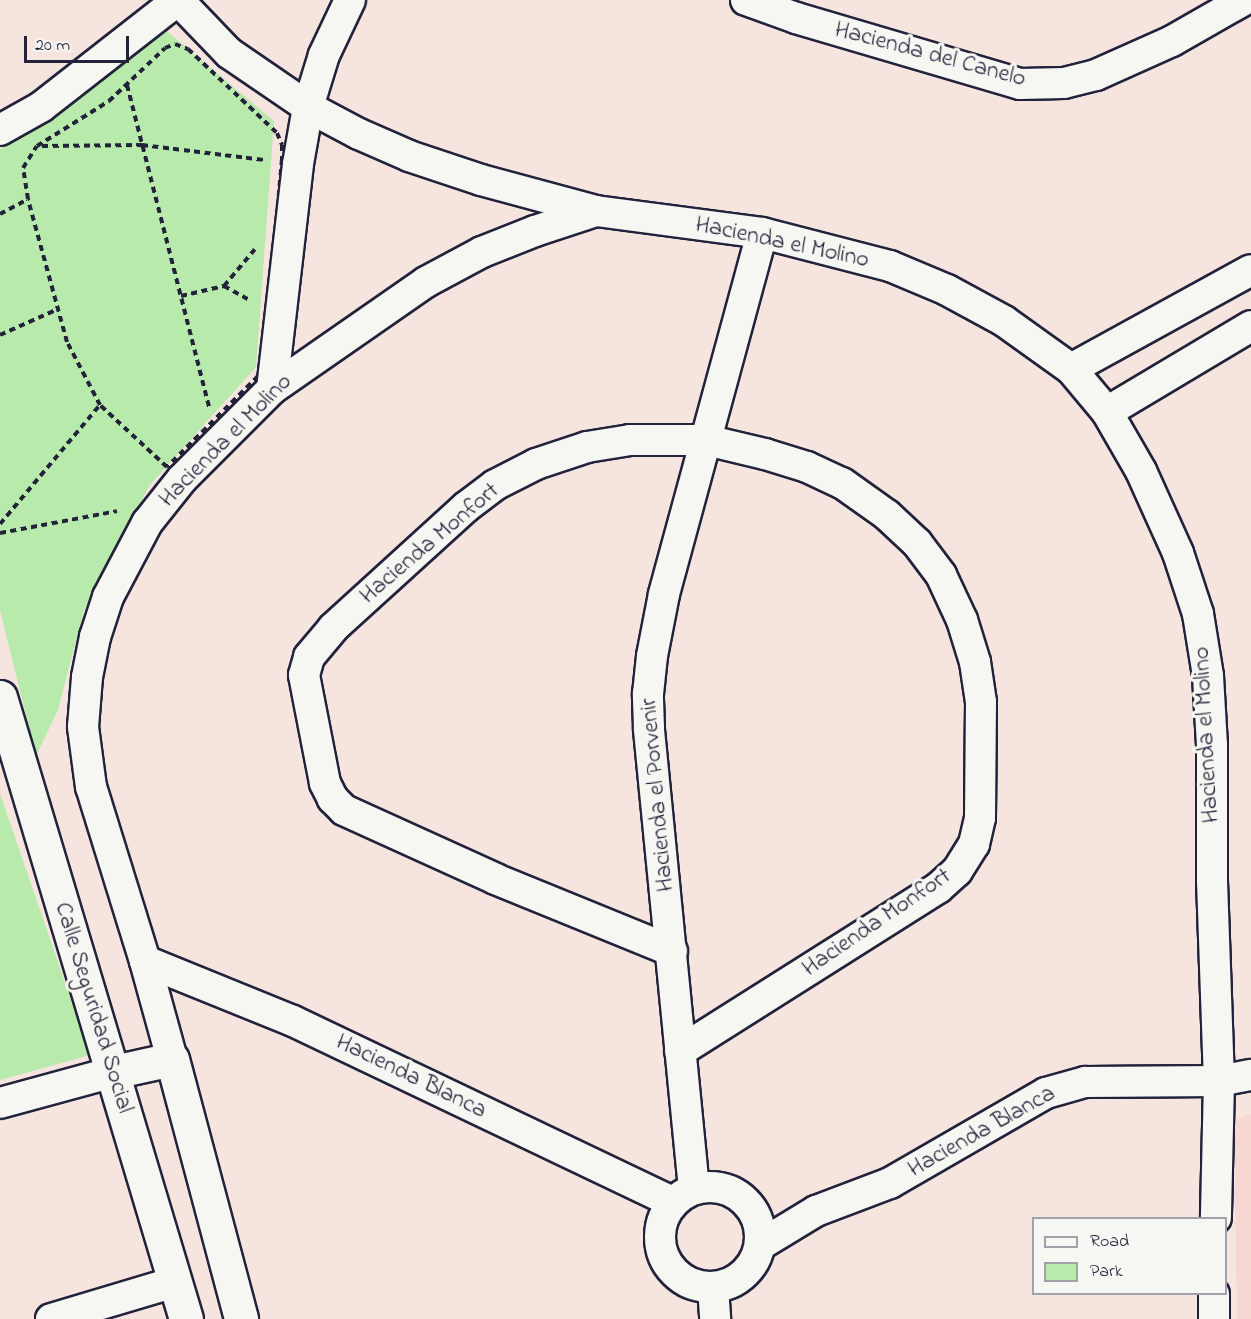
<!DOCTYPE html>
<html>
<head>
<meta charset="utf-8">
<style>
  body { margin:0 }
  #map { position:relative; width:1251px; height:1319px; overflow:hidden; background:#f6e4df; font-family:"Indie Flower",sans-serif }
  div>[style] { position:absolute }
  .built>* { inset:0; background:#f6d7d2 }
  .green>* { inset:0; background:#b7eaab }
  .path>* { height:4px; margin-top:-2px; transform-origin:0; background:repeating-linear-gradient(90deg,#22223b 0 6px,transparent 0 10.5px) }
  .roads { filter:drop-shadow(2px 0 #22223b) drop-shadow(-2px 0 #22223b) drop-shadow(0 2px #22223b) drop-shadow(0 -2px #22223b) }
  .street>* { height:30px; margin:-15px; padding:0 15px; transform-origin:15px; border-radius:15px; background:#f6f6f2 }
  .street>.ring { margin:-15px; padding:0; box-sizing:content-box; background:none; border:30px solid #f6f6f2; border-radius:50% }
  .secondary>* { height:33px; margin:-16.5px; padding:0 16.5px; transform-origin:16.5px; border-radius:16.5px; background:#f6f6f2 }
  span { translate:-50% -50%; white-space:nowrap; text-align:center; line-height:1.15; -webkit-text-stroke:6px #f6f6f2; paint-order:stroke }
  .street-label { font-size:24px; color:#22223b }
  .legend { position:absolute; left:1032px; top:1217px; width:195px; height:78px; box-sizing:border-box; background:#f6f6f2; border:2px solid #a1a1a9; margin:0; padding:8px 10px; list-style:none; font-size:18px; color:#22223b }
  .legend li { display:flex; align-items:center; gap:12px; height:30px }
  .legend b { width:30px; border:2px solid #a1a1a9 }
  .scale { position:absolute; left:24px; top:36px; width:105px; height:27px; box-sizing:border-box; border:3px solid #22223b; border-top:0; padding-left:8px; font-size:18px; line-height:21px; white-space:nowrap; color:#22223b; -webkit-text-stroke:4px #f6f6f2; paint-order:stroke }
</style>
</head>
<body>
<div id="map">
  <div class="built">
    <i style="clip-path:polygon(1251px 1114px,1251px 1319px,1237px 1319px,1234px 1121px)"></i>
  </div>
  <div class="green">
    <i style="clip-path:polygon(162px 27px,274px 121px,256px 367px,149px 486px,84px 610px,58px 710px,36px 756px,0 610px,0 149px,112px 73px)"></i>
    <i style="clip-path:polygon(0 794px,90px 1055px,0 1080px)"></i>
  </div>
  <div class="path">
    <i style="left:175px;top:44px;width:14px;rotate:21deg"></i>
    <i style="left:188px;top:49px;width:122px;rotate:43.3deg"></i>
    <i style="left:277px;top:133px;width:13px;rotate:67deg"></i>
    <i style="left:282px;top:145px;width:14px;rotate:90deg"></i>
    <i style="left:282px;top:159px;width:203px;rotate:95.1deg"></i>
    <i style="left:264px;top:361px;width:16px;rotate:112deg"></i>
    <i style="left:258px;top:376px;width:129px;rotate:135deg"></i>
    <i style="left:167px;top:467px;width:91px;rotate:-137.2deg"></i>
    <i style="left:100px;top:405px;width:71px;rotate:-117.6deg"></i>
    <i style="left:67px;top:342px;width:148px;rotate:-105.3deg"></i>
    <i style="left:28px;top:199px;width:31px;rotate:-99deg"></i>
    <i style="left:23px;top:168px;width:26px;rotate:-58deg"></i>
    <i style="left:37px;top:146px;width:85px;rotate:-32deg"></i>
    <i style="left:109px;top:101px;width:77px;rotate:-43.4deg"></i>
    <i style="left:165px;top:48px;width:11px;rotate:-22deg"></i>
    <i style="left:127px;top:85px;width:332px;rotate:75.7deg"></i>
    <i style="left:42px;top:146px;width:100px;rotate:-0.6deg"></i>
    <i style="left:142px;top:145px;width:124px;rotate:7deg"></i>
    <i style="left:0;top:214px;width:32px;rotate:-28deg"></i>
    <i style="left:224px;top:286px;width:48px;rotate:-50deg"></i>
    <i style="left:181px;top:296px;width:44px;rotate:-13.1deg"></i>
    <i style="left:224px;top:286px;width:29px;rotate:29deg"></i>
    <i style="left:0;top:335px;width:64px;rotate:-24.1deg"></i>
    <i style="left:0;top:524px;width:155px;rotate:-50deg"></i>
    <i style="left:0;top:533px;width:119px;rotate:-10.6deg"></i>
  </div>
  <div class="roads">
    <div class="street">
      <i style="left:178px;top:0;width:74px;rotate:46.1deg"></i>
      <i style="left:229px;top:53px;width:96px;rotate:34.4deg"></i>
      <i style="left:308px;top:107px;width:58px;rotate:27.9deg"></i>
      <i style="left:359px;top:134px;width:55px;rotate:23.7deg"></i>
      <i style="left:409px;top:156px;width:76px;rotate:18.4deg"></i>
      <i style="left:481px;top:180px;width:119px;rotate:15.1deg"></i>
      <i style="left:746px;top:0;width:53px;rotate:19.8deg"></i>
      <i style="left:796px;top:18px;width:234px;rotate:16.4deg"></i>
      <i style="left:1020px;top:84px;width:44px;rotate:-1.3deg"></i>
      <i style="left:1064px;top:83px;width:33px;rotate:-14deg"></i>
      <i style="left:1096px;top:75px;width:83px;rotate:-24.1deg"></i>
      <i style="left:1172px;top:41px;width:83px;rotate:-29.7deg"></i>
      <i style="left:0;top:130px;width:47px;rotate:-29.3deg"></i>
      <i style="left:41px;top:107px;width:174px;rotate:-38deg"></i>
      <i style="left:1071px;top:369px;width:205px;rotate:-28.8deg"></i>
      <i style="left:272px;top:389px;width:226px;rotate:-83.4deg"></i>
      <i style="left:298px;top:164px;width:58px;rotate:-80deg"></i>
      <i style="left:308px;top:107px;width:54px;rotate:-72.9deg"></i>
      <i style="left:324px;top:55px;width:61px;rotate:-64.7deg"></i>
      <i style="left:1107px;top:412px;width:168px;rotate:-30.8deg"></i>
      <i style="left:672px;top:951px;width:190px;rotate:-157.8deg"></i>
      <i style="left:496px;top:879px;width:167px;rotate:-155.6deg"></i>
      <i style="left:344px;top:810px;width:16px;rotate:-135deg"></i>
      <i style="left:333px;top:799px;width:18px;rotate:-117deg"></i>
      <i style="left:325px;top:783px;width:110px;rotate:-101deg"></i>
      <i style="left:304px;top:675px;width:19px;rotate:-74deg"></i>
      <i style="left:309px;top:657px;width:38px;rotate:-50deg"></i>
      <i style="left:333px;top:628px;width:180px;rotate:-42.3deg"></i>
      <i style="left:466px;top:507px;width:36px;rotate:-37deg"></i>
      <i style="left:495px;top:485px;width:46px;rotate:-27.1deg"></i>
      <i style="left:536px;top:464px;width:54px;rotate:-18.4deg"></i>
      <i style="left:587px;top:447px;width:44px;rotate:-9.2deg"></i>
      <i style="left:630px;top:440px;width:76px"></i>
      <i style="left:706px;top:440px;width:61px;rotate:13.3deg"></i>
      <i style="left:765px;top:454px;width:44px;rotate:17.2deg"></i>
      <i style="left:807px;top:467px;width:38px;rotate:25deg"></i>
      <i style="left:842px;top:483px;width:55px;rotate:35.4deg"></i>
      <i style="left:887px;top:515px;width:41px;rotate:43deg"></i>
      <i style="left:917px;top:543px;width:40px;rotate:53deg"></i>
      <i style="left:941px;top:575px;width:50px;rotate:65deg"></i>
      <i style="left:962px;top:620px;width:44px;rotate:72.8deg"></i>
      <i style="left:975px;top:662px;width:40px;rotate:81.5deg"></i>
      <i style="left:981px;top:702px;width:116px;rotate:90.5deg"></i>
      <i style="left:980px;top:818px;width:27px;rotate:103deg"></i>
      <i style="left:974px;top:844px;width:32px;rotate:122deg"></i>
      <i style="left:957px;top:871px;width:25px;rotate:138deg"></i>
      <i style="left:938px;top:888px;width:305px;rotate:147.7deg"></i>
      <i style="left:145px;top:961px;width:160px;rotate:22.1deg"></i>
      <i style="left:293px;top:1021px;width:421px;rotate:25.5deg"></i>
      <i style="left:172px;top:1059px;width:102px;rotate:-105.4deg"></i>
      <i style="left:145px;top:961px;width:182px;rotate:-107.2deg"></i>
      <i style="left:91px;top:787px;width:61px;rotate:-97.6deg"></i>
      <i style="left:83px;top:727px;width:50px;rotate:-85.4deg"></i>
      <i style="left:87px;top:677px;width:41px;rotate:-78.7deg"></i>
      <i style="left:95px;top:637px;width:42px;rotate:-72deg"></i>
      <i style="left:108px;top:597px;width:84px;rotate:-62.2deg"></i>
      <i style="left:147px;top:523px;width:56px;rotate:-51.5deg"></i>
      <i style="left:182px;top:479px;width:127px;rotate:-45deg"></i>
      <i style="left:272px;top:389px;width:188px;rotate:-34.8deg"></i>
      <i style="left:426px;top:282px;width:64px;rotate:-28.2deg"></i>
      <i style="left:482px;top:252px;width:57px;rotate:-21.6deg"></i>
      <i style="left:535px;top:231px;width:64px;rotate:-18.2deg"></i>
      <i style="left:596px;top:211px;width:167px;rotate:7.5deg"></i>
      <i style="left:762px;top:233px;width:132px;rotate:14.5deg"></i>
      <i style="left:890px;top:266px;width:62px;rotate:22.8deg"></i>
      <i style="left:947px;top:290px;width:65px;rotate:28.5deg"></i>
      <i style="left:1004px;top:321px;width:82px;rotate:35.6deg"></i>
      <i style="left:1071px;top:369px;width:56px;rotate:50.1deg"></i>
      <i style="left:1107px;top:412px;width:68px;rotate:60deg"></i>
      <i style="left:1141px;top:471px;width:90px;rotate:65.7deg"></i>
      <i style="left:1178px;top:553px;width:64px;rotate:71.8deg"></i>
      <i style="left:1198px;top:614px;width:63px;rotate:80.8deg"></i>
      <i style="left:1208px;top:676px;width:69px;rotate:86.7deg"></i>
      <i style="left:1212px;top:745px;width:136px;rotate:90deg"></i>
      <i style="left:1212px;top:881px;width:200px;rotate:88deg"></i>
      <i style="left:1219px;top:1081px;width:137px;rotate:91.3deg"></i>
      <i style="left:0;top:1103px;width:117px;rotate:-15.3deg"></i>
      <i class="ring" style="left:660px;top:1187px;width:70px;height:70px"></i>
      <i style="left:694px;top:1189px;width:463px;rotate:-95.6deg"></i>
      <i style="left:649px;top:728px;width:34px;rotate:-92deg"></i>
      <i style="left:648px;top:694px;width:38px;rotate:-84deg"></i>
      <i style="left:652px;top:656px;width:63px;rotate:-79deg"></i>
      <i style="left:664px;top:594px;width:374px;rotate:-74.8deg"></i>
      <i style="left:760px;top:1245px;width:66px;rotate:-31.3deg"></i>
      <i style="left:816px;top:1211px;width:79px;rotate:-20.7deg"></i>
      <i style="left:890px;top:1183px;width:180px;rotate:-30deg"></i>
      <i style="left:1046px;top:1093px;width:41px;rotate:-15.8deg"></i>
      <i style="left:1085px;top:1082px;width:134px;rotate:-0.4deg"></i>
      <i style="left:1219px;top:1081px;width:33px;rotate:-11deg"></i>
      <i style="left:713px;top:1287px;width:32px;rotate:86deg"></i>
      <i style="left:51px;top:1319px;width:129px;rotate:-16.6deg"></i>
      <i style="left:1214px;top:1319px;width:25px;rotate:-90deg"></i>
    </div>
    <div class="secondary">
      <i style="left:0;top:697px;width:649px;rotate:73.35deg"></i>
      <i style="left:113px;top:1072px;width:60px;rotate:-12.4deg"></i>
      <i style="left:172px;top:1059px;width:269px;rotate:75.1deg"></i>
    </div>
  </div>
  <div class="street-label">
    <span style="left:930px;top:55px;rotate:15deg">Hacienda del Canelo</span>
    <span style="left:782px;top:243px;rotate:12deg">Hacienda el Molino</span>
    <span style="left:226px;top:441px;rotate:-45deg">Hacienda el Molino</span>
    <span style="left:430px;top:544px;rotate:-40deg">Hacienda Monfort</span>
    <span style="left:1207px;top:735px;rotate:-93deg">Hacienda el Molino</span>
    <span style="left:658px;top:795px;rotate:-95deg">Hacienda el Porvenir</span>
    <span style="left:877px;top:923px;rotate:-34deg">Hacienda Monfort</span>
    <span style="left:93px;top:1008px;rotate:73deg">Calle Seguridad Social</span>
    <span style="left:411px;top:1077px;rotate:26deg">Hacienda Blanca</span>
    <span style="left:982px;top:1132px;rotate:-29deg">Hacienda Blanca</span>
  </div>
  <ul class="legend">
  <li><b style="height:8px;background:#f6f6f2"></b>Road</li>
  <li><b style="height:16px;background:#b7eaab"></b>Park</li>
  </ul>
  <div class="scale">20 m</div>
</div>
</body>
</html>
